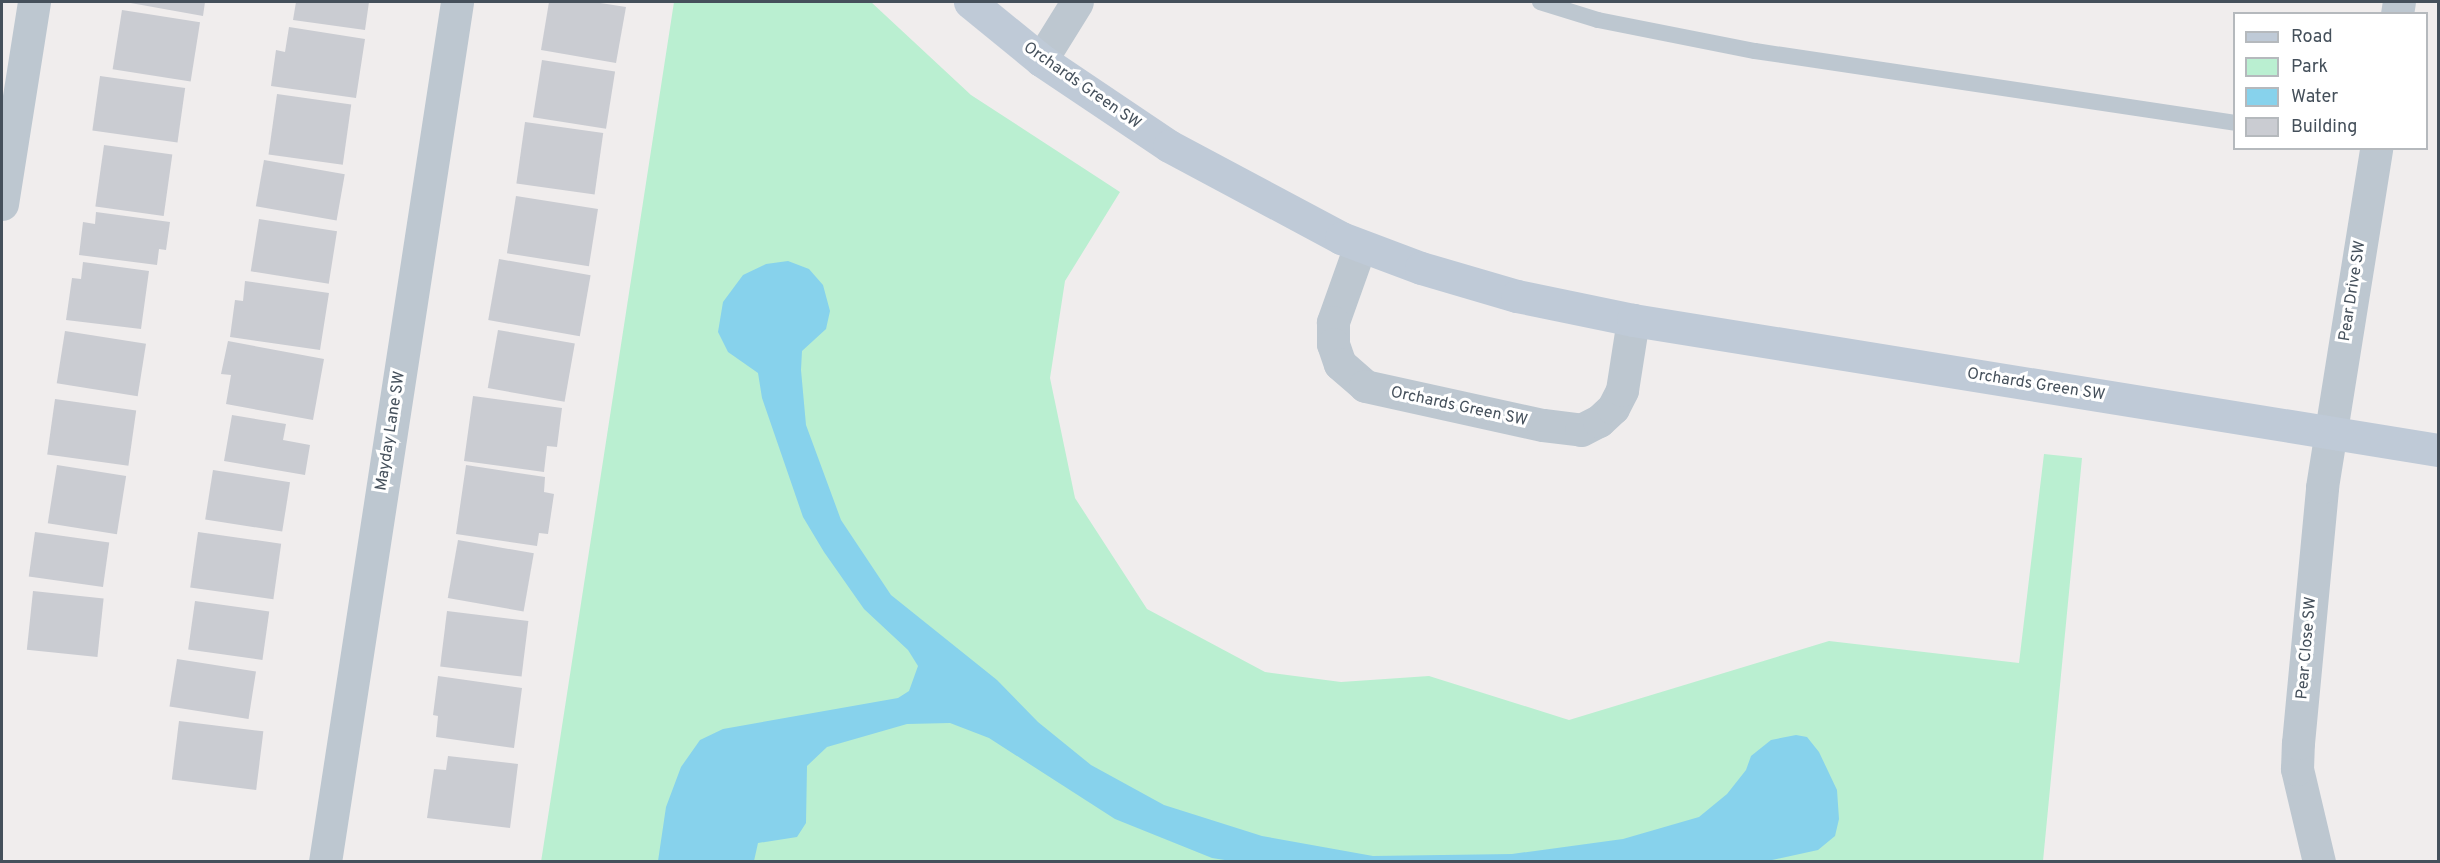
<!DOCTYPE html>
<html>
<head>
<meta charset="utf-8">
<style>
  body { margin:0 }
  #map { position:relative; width:2440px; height:863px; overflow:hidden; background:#f0eded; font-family:Overpass,sans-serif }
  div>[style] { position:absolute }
  .green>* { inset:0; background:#baefd1 }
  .water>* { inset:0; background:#87d2ec }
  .building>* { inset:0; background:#caccd2; transform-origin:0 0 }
  .lane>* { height:16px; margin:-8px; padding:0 8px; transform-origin:8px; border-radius:8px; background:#bdc7d0 }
  .street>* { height:33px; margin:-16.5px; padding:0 16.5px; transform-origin:16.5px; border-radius:16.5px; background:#bdc7d0 }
  .secondary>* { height:33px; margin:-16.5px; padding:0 16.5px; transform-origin:16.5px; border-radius:16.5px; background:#bfcad7 }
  span { translate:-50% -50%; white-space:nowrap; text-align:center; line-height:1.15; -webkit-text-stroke:6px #fff; paint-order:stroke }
  .street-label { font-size:16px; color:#45505b }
  .frame { position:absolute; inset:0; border:3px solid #45505b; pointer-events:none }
  .legend { position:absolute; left:2233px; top:12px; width:195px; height:138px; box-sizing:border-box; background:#fff; border:2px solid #b5b9bd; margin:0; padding:8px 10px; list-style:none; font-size:18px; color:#45505b }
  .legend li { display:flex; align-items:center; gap:12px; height:30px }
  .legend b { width:30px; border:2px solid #b5b9bd }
</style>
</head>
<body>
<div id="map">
  <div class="green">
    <i style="clip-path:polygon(674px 2px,871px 2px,971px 95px,1120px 192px,1065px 281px,1050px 378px,1075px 498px,1147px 609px,1265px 672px,1341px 682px,1429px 676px,1569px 720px,1829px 641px,2019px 663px,2044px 454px,2082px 458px,2043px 861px,541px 862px)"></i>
  </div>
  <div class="water">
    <i style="clip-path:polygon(788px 261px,809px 269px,823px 285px,830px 311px,826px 329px,802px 351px,801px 370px,806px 425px,841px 520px,891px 595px,997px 680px,1038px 722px,1091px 765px,1164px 805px,1262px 836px,1373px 856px,1512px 854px,1623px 839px,1699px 817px,1727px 794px,1746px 770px,1751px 756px,1771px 740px,1796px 735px,1807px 737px,1819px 752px,1837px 790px,1839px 819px,1835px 836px,1818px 850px,1763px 862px,1231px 861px,1212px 858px,1115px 819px,989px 738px,950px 723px,907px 724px,827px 747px,807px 766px,806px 823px,797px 837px,758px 843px,754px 861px,658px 861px,666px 807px,681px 767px,700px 740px,723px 729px,898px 698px,909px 691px,918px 666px,908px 650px,864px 609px,824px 552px,803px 517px,762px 398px,758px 373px,728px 352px,718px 332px,723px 302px,743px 275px,766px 264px)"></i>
  </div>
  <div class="building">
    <i style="clip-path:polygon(125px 2px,205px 2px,203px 16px)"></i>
    <i style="clip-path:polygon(296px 2px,369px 2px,365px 30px,293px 20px)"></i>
    <i style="clip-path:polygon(549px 2px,594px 2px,626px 7px,616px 63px,541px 50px)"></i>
    <i style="left:122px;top:10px;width:79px;height:60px;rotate:9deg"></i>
    <i style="clip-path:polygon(289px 27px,365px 39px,356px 98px,271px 86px,276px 50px,285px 52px)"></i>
    <i style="left:542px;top:60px;width:74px;height:58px;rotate:9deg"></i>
    <i style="left:100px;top:76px;width:86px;height:55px;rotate:8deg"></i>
    <i style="left:277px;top:94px;width:75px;height:61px;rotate:8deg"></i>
    <i style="left:525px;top:122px;width:79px;height:62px;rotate:8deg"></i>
    <i style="left:104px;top:145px;width:69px;height:62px;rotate:8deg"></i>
    <i style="left:264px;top:160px;width:82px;height:47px;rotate:10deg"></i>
    <i style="left:516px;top:196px;width:83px;height:58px;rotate:9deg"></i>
    <i style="clip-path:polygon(96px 212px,170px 222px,166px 250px,159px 249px,157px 265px,79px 255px,83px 222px,95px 224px)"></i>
    <i style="left:259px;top:219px;width:79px;height:53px;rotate:9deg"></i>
    <i style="left:499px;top:259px;width:93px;height:62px;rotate:10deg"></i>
    <i style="clip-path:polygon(83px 262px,149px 271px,141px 329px,66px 320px,72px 278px,81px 279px)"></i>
    <i style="clip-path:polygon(245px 281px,329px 293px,320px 350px,230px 337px,235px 300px,243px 301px)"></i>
    <i style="left:498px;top:330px;width:78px;height:59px;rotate:10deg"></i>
    <i style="left:65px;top:331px;width:82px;height:53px;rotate:9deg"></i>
    <i style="clip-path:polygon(228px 341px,324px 359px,313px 420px,226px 404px,231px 375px,221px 374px)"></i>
    <i style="clip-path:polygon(473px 396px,562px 408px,557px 447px,547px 446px,544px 472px,464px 461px)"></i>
    <i style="left:55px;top:399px;width:82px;height:56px;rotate:8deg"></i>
    <i style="clip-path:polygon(232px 415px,286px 424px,283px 440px,310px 445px,305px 475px,224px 461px)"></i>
    <i style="left:57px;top:465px;width:70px;height:59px;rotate:9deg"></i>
    <i style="clip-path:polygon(466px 465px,545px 477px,544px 492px,554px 494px,548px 534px,539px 533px,537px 546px,456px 534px)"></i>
    <i style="left:213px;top:470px;width:78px;height:50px;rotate:9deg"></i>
    <i style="left:35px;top:532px;width:75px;height:45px;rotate:8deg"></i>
    <i style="left:198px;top:532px;width:84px;height:56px;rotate:8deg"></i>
    <i style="left:458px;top:540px;width:77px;height:59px;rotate:10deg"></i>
    <i style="left:33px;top:591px;width:71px;height:59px;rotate:6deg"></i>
    <i style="left:195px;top:601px;width:75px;height:49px;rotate:8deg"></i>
    <i style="left:447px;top:611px;width:82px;height:56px;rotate:7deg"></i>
    <i style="left:177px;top:659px;width:80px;height:48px;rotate:9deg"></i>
    <i style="clip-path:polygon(438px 676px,522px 688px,514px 748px,436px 737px,438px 716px,433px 715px)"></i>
    <i style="left:179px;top:721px;width:85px;height:59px;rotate:7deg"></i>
    <i style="clip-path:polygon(448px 756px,518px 764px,510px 828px,427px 818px,434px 769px,446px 770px)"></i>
  </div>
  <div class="lane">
    <i style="left:1540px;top:2px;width:61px;rotate:17.2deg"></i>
    <i style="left:1598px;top:20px;width:160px;rotate:11.2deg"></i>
    <i style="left:1755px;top:51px;width:484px;rotate:8.5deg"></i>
  </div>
  <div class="street">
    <i style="left:2397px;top:14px;width:12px;rotate:-81deg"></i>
    <i style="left:1041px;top:60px;width:68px;rotate:-58.2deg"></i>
    <i style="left:2px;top:204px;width:205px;rotate:-81deg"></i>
    <i style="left:1360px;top:246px;width:81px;rotate:109.6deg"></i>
    <i style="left:1333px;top:322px;width:22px;rotate:90deg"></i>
    <i style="left:1333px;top:344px;width:21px;rotate:71deg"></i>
    <i style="left:1340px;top:364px;width:33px;rotate:41deg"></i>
    <i style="left:1365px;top:386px;width:182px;rotate:12.4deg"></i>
    <i style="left:1543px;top:425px;width:38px;rotate:7deg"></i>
    <i style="left:1581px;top:430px;width:20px;rotate:-27deg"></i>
    <i style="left:1599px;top:421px;width:19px;rotate:-43deg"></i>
    <i style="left:1613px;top:408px;width:20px;rotate:-63deg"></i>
    <i style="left:1622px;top:390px;width:71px;rotate:-81.1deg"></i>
    <i style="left:325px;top:862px;width:870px;rotate:-81.27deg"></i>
    <i style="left:2319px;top:862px;width:96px;rotate:-103.3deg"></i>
    <i style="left:2297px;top:769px;width:26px;rotate:-88deg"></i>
    <i style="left:2298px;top:743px;width:257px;rotate:-84.6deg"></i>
    <i style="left:2322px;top:487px;width:343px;rotate:-80.9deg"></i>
  </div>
  <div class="secondary">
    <i style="left:970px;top:2px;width:92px;rotate:39.2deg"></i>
    <i style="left:1041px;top:60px;width:154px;rotate:33.9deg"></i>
    <i style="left:1169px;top:146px;width:195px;rotate:28.1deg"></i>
    <i style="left:1341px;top:238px;width:85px;rotate:20.6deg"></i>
    <i style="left:1421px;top:268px;width:100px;rotate:16.3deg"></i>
    <i style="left:1517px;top:296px;width:118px;rotate:11.7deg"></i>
    <i style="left:1633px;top:320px;width:815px;rotate:9.17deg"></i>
  </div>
  <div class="street-label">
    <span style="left:1082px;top:86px;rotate:35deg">Orchards Green SW</span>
    <span style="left:2353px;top:291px;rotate:-81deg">Pear Drive SW</span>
    <span style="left:2036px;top:385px;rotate:9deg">Orchards Green SW</span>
    <span style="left:1459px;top:407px;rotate:12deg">Orchards Green SW</span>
    <span style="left:391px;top:431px;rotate:-81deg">Mayday Lane SW</span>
    <span style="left:2307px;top:648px;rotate:-85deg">Pear Close SW</span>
  </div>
  <div class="frame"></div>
  <ul class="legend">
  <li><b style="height:8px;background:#bfcad7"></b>Road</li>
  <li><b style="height:16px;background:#baefd1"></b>Park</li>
  <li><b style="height:16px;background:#87d2ec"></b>Water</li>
  <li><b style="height:16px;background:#caccd2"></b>Building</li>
  </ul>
</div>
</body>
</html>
